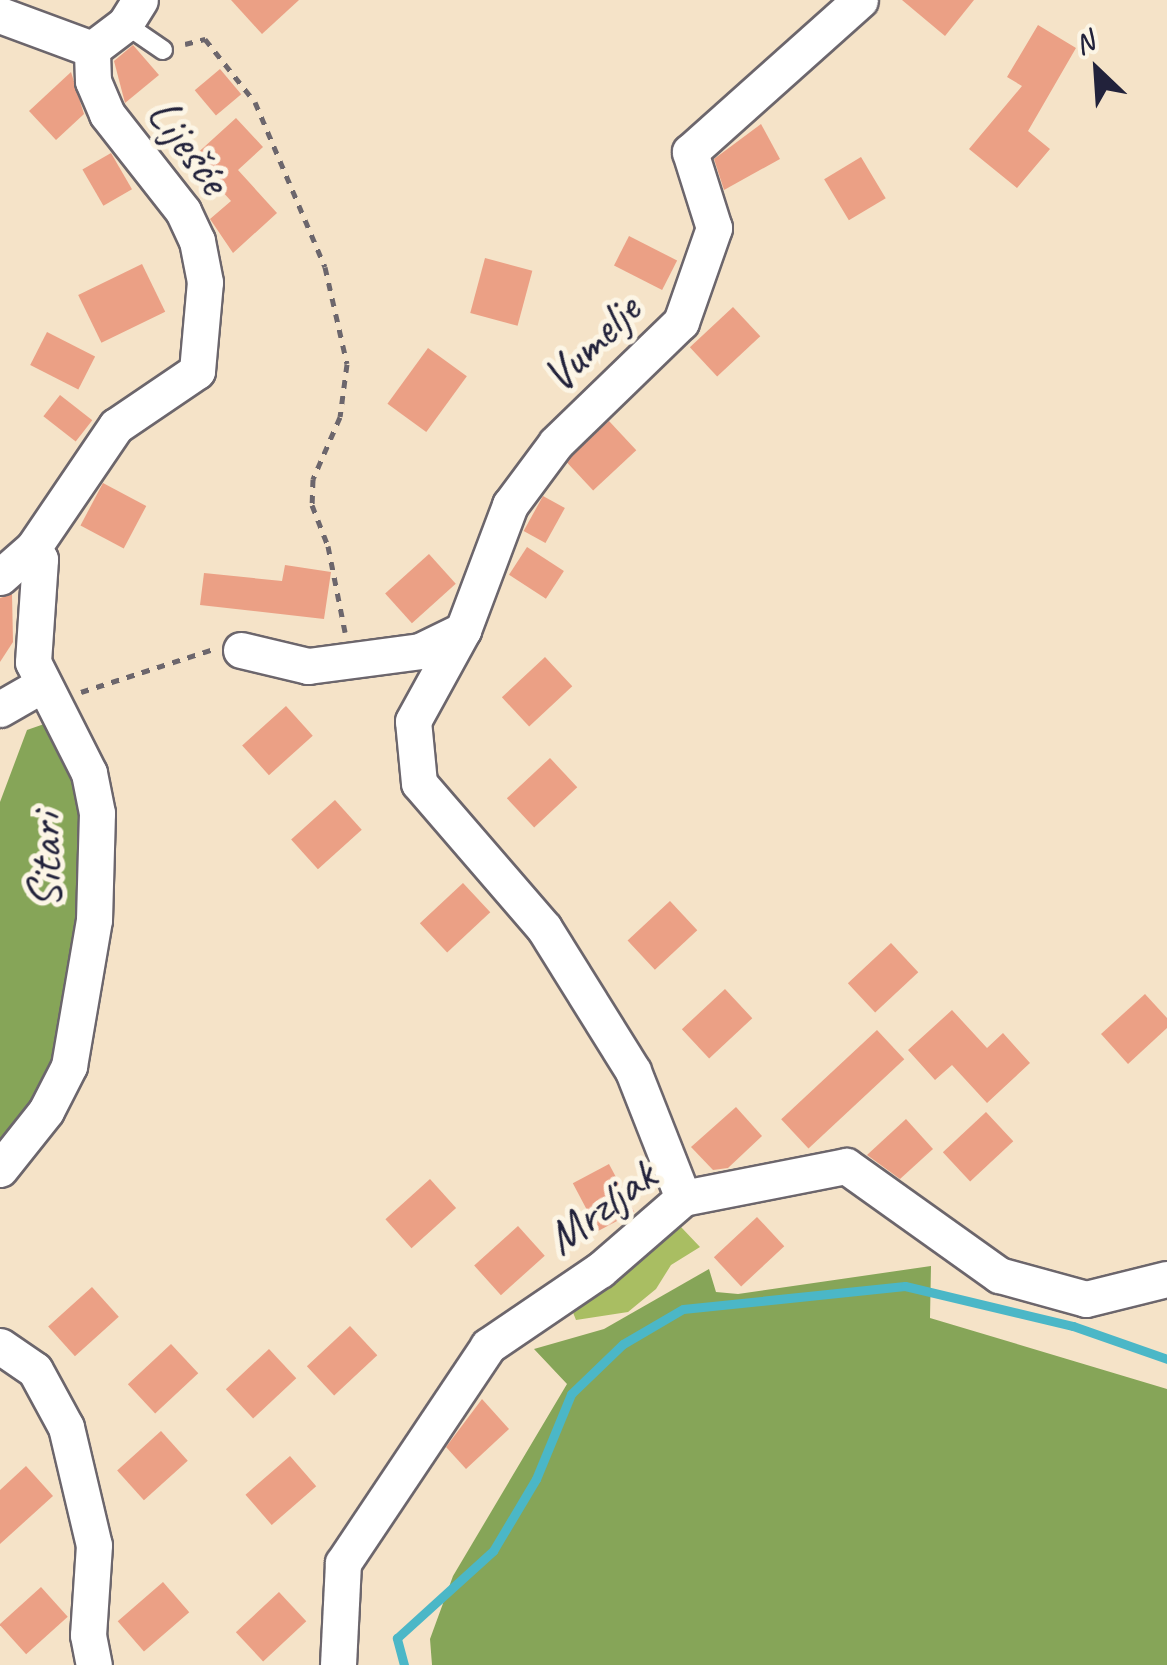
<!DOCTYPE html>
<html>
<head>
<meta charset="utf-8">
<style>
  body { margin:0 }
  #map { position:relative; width:1167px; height:1665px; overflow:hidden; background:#f5e3c8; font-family:Caveat,sans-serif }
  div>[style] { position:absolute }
  .green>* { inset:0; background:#a9be62 }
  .forest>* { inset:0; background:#86a558 }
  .stream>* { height:9px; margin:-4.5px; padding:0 4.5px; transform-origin:4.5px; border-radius:4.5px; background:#4bb7c7 }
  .building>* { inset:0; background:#eba085; transform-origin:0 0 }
  .path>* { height:5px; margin-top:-2.5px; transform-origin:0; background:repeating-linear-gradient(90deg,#6c666c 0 8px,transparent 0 16px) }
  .roads { filter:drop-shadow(2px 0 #6c666c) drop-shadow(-2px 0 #6c666c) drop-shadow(0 2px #6c666c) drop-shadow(0 -2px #6c666c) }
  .service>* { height:18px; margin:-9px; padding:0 9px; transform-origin:9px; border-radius:9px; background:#fff }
  .minor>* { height:35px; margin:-17.5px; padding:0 17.5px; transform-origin:17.5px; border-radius:17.5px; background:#fff }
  span { translate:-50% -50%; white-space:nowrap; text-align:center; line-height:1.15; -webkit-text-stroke:10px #fcf5e5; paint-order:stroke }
  .street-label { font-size:48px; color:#22223b }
  .north { position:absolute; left:1047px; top:20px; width:100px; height:100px; -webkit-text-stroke:8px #fcf5e5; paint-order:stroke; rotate:335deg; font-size:28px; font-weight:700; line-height:40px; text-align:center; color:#22223b }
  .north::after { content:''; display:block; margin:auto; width:35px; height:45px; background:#22223b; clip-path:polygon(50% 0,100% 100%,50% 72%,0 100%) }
</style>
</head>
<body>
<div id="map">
  <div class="green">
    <i style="clip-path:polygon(681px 1227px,700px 1247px,671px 1265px,656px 1289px,628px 1312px,576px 1320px,570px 1305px,603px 1291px)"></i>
  </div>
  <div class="forest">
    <i style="clip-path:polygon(47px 723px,86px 809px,81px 936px,58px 1069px,0 1160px,0 802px,27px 730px)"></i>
    <i style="clip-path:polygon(931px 1266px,930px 1318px,1167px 1389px,1167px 1665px,432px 1665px,430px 1639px,453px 1576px,567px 1384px,534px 1349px,604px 1329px,709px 1269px,716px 1292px,738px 1294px)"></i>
  </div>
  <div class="stream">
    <i style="left:404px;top:1665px;width:28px;rotate:-105deg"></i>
    <i style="left:397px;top:1638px;width:130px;rotate:-42.2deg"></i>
    <i style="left:493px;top:1551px;width:84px;rotate:-59.2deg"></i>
    <i style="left:536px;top:1479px;width:92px;rotate:-67.6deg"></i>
    <i style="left:571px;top:1394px;width:72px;rotate:-43.9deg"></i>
    <i style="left:623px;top:1344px;width:69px;rotate:-30.3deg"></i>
    <i style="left:683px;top:1309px;width:223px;rotate:-5.9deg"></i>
    <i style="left:905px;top:1286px;width:173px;rotate:13.4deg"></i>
    <i style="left:1073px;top:1326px;width:100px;rotate:19.3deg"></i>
  </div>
  <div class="building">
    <i style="clip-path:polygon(231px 0,299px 0,262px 34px)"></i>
    <i style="clip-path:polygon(902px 0,974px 0,945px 36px)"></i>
    <i style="clip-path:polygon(1038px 25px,1076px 48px,1028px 131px,1050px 149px,1017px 188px,969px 149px,1022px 86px,1007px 77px)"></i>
    <i style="clip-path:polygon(133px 45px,159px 75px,125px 103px,114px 61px)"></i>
    <i style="left:220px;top:69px;width:33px;height:33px;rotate:50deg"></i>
    <i style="clip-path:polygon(71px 72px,84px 114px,56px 140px,29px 111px)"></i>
    <i style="clip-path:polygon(236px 118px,263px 147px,238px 170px,277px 213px,233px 253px,210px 219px,231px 201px,192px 158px)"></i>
    <i style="clip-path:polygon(761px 124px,780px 159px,724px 190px,714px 159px)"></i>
    <i style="left:111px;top:153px;width:42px;height:33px;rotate:60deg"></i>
    <i style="left:861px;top:157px;width:48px;height:43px;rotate:59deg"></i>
    <i style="left:629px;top:236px;width:54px;height:33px;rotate:27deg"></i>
    <i style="left:485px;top:258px;width:49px;height:57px;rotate:15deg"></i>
    <i style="left:142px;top:264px;width:53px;height:71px;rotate:64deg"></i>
    <i style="left:733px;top:307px;width:40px;height:59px;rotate:47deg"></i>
    <i style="left:47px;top:332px;width:54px;height:37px;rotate:27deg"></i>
    <i style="left:428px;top:348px;width:48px;height:69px;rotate:36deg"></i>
    <i style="left:60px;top:395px;width:41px;height:27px;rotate:38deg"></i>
    <i style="left:609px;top:421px;width:40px;height:59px;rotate:47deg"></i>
    <i style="left:103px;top:483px;width:49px;height:48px;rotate:28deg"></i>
    <i style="left:543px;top:496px;width:25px;height:40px;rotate:29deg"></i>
    <i style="left:527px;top:547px;width:44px;height:33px;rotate:33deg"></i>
    <i style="left:429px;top:554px;width:40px;height:59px;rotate:48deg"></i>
    <i style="clip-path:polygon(285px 565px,331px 572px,324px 619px,200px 605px,204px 573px,282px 581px)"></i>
    <i style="clip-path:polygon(12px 594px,13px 642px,0 662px,0 598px)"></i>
    <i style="left:545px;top:657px;width:40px;height:59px;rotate:47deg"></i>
    <i style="left:286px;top:706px;width:40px;height:59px;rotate:48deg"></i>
    <i style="left:550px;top:758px;width:40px;height:59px;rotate:47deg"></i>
    <i style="left:335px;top:800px;width:40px;height:59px;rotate:48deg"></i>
    <i style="left:463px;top:883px;width:40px;height:59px;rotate:47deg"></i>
    <i style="left:670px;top:901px;width:40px;height:58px;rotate:47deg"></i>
    <i style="left:891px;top:943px;width:40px;height:59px;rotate:47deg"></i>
    <i style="left:725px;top:989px;width:40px;height:59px;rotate:47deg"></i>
    <i style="clip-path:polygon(1145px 994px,1167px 1018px,1167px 1028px,1128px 1064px,1101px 1034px)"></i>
    <i style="clip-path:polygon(952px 1010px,987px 1048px,1003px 1033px,1030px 1063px,987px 1103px,952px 1065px,935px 1080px,908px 1050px)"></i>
    <i style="left:877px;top:1030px;width:40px;height:131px;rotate:47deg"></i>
    <i style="clip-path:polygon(736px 1107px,762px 1136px,728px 1168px,713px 1170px,691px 1147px)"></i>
    <i style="left:986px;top:1112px;width:40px;height:59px;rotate:47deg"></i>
    <i style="clip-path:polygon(906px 1119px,933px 1149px,900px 1179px,867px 1155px)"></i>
    <i style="left:609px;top:1164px;width:54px;height:41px;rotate:62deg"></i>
    <i style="left:430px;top:1179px;width:39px;height:60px;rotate:48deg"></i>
    <i style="left:757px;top:1217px;width:40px;height:59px;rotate:47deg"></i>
    <i style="left:518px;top:1226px;width:40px;height:59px;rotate:48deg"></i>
    <i style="left:92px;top:1287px;width:40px;height:59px;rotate:48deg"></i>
    <i style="left:350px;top:1326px;width:40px;height:59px;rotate:47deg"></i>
    <i style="left:171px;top:1344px;width:40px;height:59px;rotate:47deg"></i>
    <i style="left:269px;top:1349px;width:40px;height:59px;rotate:47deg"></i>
    <i style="clip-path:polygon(482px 1399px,509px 1429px,466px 1469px,446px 1447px)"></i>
    <i style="left:161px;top:1431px;width:40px;height:59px;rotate:48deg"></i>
    <i style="left:290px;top:1456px;width:40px;height:59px;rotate:49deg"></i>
    <i style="clip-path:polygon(26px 1466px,53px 1496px,0 1544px,0 1490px)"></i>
    <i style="left:163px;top:1582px;width:40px;height:60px;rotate:49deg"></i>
    <i style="left:41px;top:1587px;width:40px;height:56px;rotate:48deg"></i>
    <i style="left:279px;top:1592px;width:40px;height:59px;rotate:47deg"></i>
  </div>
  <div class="path">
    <i style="left:185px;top:44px;width:21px;rotate:-14deg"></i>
    <i style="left:205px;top:39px;width:80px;rotate:51.6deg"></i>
    <i style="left:255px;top:102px;width:179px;rotate:67deg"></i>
    <i style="left:325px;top:267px;width:99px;rotate:77.2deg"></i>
    <i style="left:347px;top:364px;width:53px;rotate:97.5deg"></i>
    <i style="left:340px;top:417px;width:68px;rotate:113.5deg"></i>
    <i style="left:313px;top:479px;width:26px;rotate:92deg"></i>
    <i style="left:312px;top:505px;width:44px;rotate:68.7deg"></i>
    <i style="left:328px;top:546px;width:88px;rotate:78.8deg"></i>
    <i style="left:81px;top:692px;width:139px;rotate:-18deg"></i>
  </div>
  <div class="roads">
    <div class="service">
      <i style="left:125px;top:24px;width:46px;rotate:34.4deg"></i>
    </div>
    <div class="minor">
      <i style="left:0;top:15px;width:98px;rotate:20.3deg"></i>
      <i style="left:0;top:577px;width:44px;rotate:-41.3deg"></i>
      <i style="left:33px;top:548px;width:148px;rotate:-55.8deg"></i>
      <i style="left:116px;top:426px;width:98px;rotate:-34.2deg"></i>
      <i style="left:197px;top:371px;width:89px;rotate:-84.9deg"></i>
      <i style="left:205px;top:282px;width:42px;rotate:-101deg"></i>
      <i style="left:197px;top:241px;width:33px;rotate:-115deg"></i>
      <i style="left:183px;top:211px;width:123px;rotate:-128.1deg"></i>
      <i style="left:107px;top:114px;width:36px;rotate:-113deg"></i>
      <i style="left:93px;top:81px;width:32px;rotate:-92deg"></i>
      <i style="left:92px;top:49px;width:41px;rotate:-37.1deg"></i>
      <i style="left:125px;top:24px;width:28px;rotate:-58deg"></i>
      <i style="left:241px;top:650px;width:69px;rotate:13.4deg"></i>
      <i style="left:308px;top:666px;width:113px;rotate:-7.6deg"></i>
      <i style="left:420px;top:651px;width:48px;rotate:-26deg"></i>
      <i style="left:0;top:709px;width:46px;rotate:-29.9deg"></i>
      <i style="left:0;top:1169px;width:74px;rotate:-51.6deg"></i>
      <i style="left:46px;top:1111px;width:51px;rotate:-62.9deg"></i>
      <i style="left:69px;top:1066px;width:148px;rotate:-80.3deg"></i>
      <i style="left:94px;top:920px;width:107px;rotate:-88.4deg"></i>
      <i style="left:97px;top:813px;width:41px;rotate:-101.3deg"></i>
      <i style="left:89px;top:773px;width:124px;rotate:-116.8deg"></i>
      <i style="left:33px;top:662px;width:103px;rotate:-86.1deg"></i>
      <i style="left:40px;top:559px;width:13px;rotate:-122deg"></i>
      <i style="left:683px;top:1198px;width:136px;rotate:-111.5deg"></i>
      <i style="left:633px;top:1071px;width:168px;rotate:-121.9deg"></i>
      <i style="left:544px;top:928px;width:191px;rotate:-130.8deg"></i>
      <i style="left:419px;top:783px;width:62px;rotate:-95.5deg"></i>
      <i style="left:413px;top:721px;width:104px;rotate:-61.2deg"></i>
      <i style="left:463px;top:630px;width:134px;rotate:-69.4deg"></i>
      <i style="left:510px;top:505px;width:77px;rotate:-53.4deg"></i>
      <i style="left:556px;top:443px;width:174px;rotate:-44.1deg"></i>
      <i style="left:681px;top:322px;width:100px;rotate:-70.7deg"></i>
      <i style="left:714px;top:228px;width:80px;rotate:-107.5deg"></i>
      <i style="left:690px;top:152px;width:228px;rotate:-41.8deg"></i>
      <i style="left:0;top:1346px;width:42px;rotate:34.4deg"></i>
      <i style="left:35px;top:1370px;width:65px;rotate:61.5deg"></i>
      <i style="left:66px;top:1427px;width:121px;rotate:76.7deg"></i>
      <i style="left:94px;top:1545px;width:90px;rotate:93.8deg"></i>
      <i style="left:88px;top:1635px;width:31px;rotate:79deg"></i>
      <i style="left:338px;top:1665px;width:102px;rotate:-87.2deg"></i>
      <i style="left:343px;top:1563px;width:261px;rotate:-56.2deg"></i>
      <i style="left:488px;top:1346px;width:135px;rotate:-34.2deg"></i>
      <i style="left:600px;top:1270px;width:110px;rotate:-40.9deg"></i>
      <i style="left:683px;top:1198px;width:166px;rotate:-11.1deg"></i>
      <i style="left:846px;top:1166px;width:188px;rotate:35.5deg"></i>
      <i style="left:999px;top:1275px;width:90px;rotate:15.4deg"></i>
      <i style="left:1086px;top:1299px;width:83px;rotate:-13.9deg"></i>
    </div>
  </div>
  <div class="street-label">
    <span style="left:189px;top:146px;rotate:54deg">Liješće</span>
    <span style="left:591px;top:343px;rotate:-45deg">Vumelje</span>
    <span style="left:45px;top:861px;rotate:-90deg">Sitari</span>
    <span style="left:601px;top:1207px;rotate:-37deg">Mrzljak</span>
  </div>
  <div class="north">N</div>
</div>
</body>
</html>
